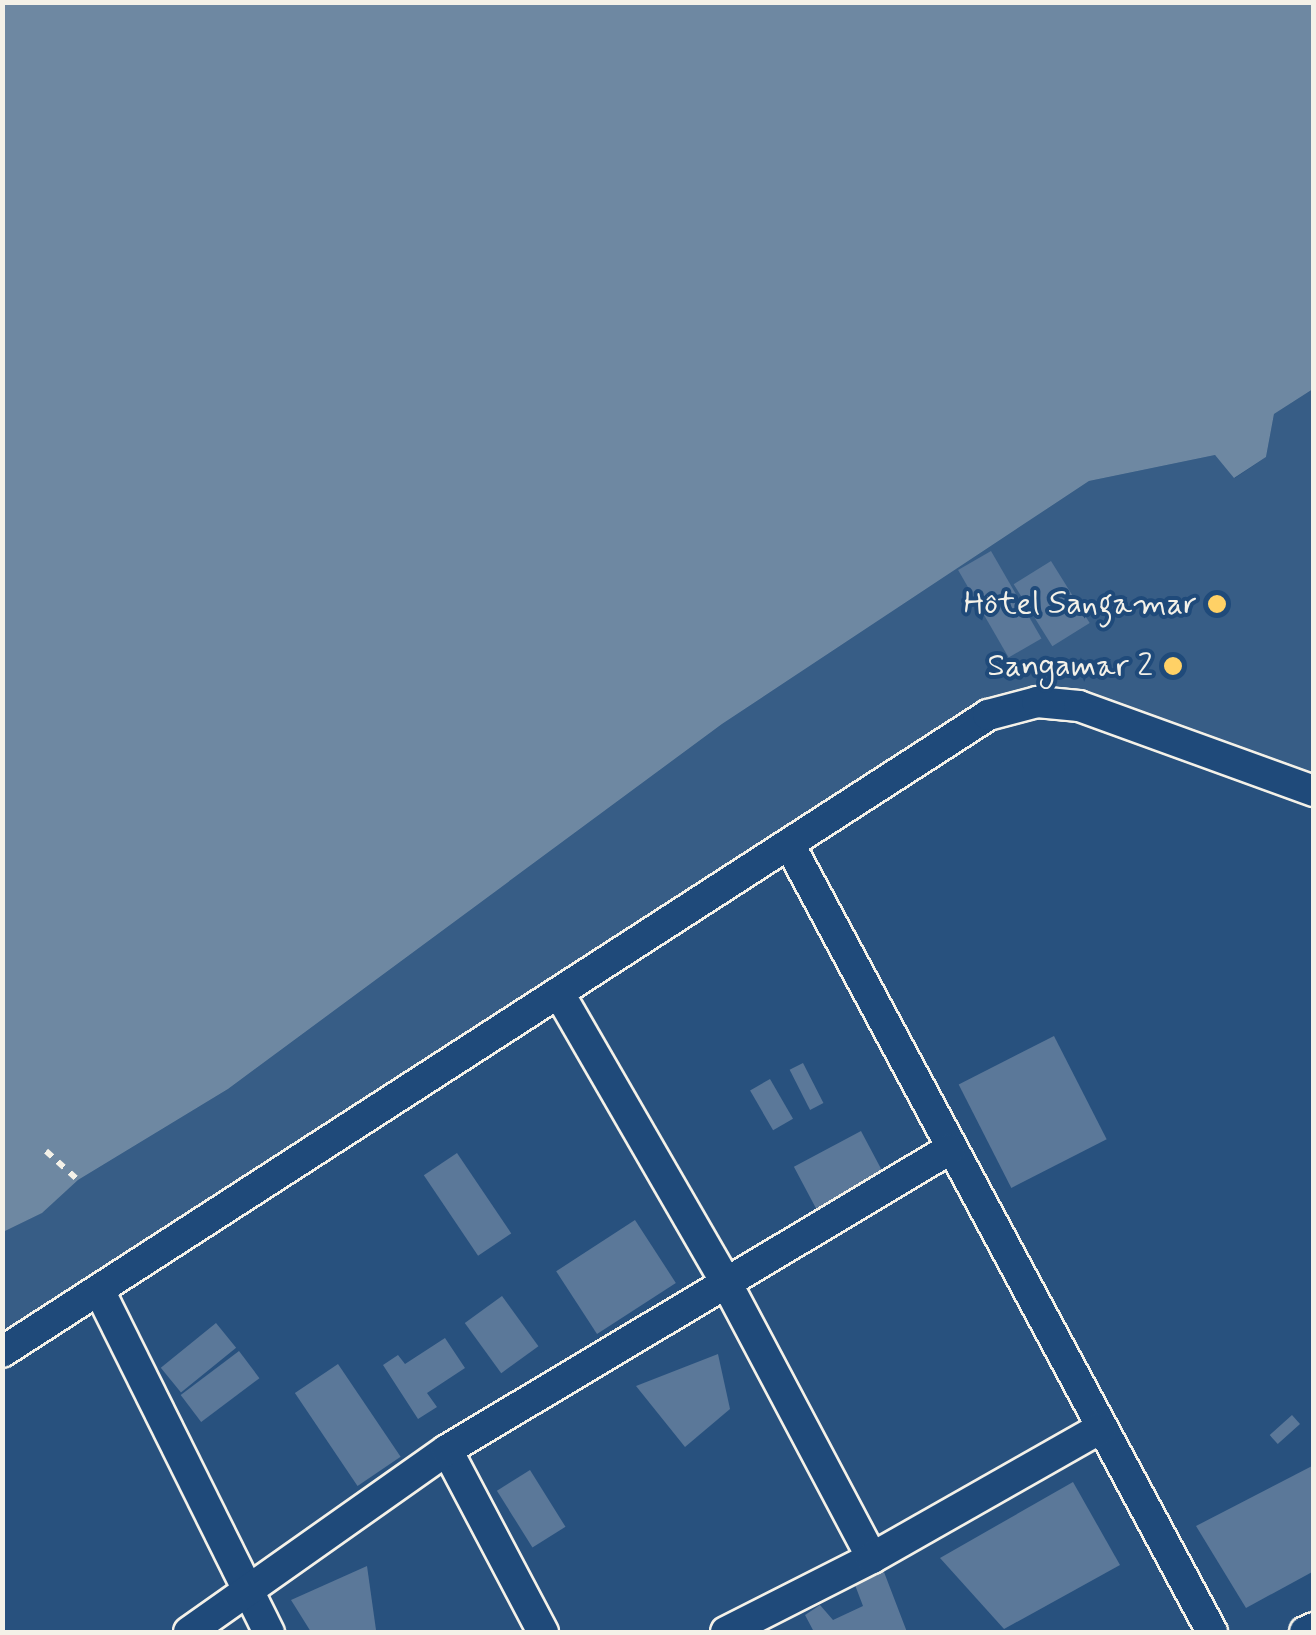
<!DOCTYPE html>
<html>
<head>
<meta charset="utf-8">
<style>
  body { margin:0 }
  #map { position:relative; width:1316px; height:1635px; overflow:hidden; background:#28517e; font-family:Mynerve,sans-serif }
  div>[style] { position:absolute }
  .built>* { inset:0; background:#375d86 }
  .water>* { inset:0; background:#6e88a2 }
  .building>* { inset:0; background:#5b7899; transform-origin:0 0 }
  .path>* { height:6px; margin-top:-3px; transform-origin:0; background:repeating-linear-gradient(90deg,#f4f1e8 0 8px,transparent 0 16px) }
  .roads { filter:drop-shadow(2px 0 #f4f1e8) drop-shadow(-2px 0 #f4f1e8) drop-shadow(0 2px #f4f1e8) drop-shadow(0 -2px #f4f1e8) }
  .street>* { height:30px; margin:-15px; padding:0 15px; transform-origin:15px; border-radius:15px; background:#1f4a7a }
  .dots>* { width:28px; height:28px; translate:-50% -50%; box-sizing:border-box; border:5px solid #1f4a7a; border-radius:50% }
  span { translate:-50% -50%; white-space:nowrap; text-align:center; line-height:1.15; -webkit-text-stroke:8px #1f4a7a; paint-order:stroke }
  .poi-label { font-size:32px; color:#f4f1e8 }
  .right { translate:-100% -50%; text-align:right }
  .frame { position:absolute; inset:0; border:5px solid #f4f1e8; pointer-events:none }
</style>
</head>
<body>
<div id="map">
  <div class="built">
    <i style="clip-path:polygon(1313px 389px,1313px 791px,1079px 706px,988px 715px,3px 1352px,3px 1232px,41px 1213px,78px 1180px,228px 1089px,722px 724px,1089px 481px,1215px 455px,1235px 478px,1266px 457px,1274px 414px)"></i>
  </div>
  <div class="water">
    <i style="clip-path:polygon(3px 2px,1313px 3px,1313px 389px,1274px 414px,1266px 457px,1234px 478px,1215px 455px,1089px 481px,722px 724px,228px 1089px,78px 1180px,42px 1213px,3px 1232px)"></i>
  </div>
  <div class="building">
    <i style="left:991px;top:551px;width:101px;height:38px;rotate:60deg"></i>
    <i style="left:1051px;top:561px;width:73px;height:44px;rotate:58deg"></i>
    <i style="left:1054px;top:1036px;width:116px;height:107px;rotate:63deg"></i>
    <i style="left:803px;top:1063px;width:45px;height:15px;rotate:63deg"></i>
    <i style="left:770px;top:1079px;width:46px;height:23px;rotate:60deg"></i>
    <i style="left:861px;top:1131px;width:58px;height:76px;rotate:62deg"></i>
    <i style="left:457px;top:1153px;width:97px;height:40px;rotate:56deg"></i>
    <i style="left:635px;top:1220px;width:75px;height:94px;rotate:57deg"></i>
    <i style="left:502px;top:1296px;width:62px;height:46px;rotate:54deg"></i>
    <i style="left:216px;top:1323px;width:32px;height:71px;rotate:51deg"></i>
    <i style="clip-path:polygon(445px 1338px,465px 1368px,427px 1393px,437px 1407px,418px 1419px,383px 1365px,398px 1355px,405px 1364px)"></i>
    <i style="left:239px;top:1351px;width:34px;height:73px;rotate:53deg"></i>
    <i style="clip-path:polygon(718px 1354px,730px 1409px,685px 1447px,636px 1386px)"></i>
    <i style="left:338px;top:1364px;width:112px;height:52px;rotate:56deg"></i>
    <i style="left:1292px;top:1415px;width:12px;height:30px;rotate:48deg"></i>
    <i style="clip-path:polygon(1314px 1465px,1314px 1571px,1246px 1608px,1196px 1526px)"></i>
    <i style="left:530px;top:1470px;width:67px;height:39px;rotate:58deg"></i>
    <i style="clip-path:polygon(1073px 1482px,1120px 1565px,1004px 1629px,940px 1558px)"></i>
    <i style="clip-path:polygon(367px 1566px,376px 1630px,311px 1632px,291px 1600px)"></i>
    <i style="clip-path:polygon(884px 1572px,907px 1632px,814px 1632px,805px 1615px,820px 1605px,833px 1620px,863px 1606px,855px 1585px)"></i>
  </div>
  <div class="path">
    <i style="left:46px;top:1151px;width:43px;rotate:42.2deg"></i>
  </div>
  <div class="roads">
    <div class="street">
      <i style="left:789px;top:844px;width:894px;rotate:61.77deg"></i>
      <i style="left:560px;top:995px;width:334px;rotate:60deg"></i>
      <i style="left:727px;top:1284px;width:310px;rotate:62.1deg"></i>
      <i style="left:99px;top:1290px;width:382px;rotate:63.6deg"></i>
      <i style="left:2px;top:1352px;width:1174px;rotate:-32.86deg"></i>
      <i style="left:988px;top:715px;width:51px;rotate:-14.9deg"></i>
      <i style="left:1037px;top:702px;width:42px;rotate:5.4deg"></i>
      <i style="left:1079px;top:706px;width:250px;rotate:19.9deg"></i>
      <i style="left:447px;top:1450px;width:206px;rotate:62.2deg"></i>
      <i style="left:189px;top:1632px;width:316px;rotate:-35.2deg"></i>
      <i style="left:447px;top:1450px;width:586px;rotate:-30.9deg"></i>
      <i style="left:726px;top:1632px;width:164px;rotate:-26.9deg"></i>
      <i style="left:872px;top:1558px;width:263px;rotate:-29.6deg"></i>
      <i style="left:1305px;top:1632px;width:10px;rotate:-24deg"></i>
    </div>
  </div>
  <div class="dots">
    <i style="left:1217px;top:604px;background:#ffd166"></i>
    <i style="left:1173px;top:666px;background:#ffd166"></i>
  </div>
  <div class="poi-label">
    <span class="right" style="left:1197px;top:604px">Hôtel Sangamar</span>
    <span class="right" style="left:1153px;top:666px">Sangamar 2</span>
  </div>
  <div class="frame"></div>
</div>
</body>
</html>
